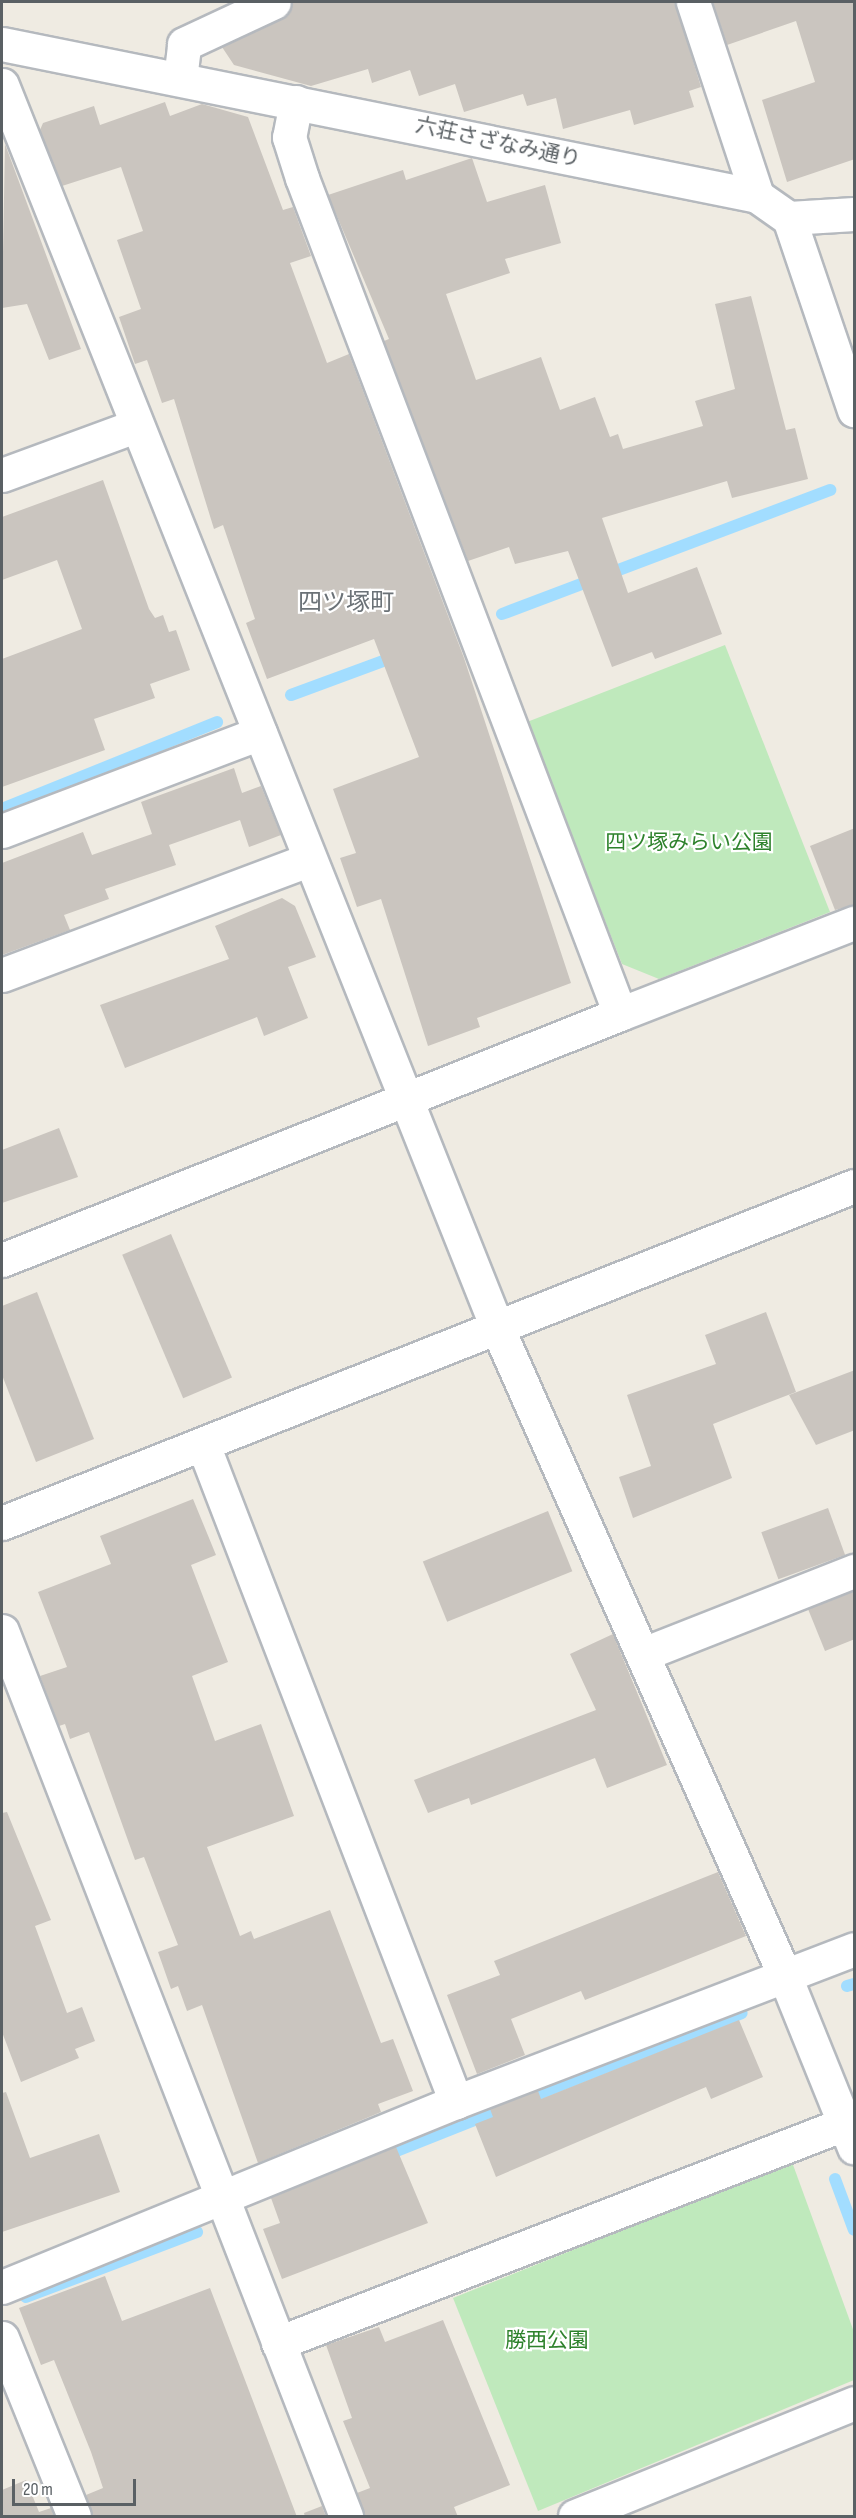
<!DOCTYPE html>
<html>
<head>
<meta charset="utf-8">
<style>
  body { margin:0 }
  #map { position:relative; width:856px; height:2518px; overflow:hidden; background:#efebe2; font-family:"Sofia Sans Condensed","Noto Sans JP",sans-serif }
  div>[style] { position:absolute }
  .green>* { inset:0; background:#bfe9bc }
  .stream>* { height:12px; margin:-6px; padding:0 6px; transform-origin:6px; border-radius:6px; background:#a2ddff }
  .building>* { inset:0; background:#cac5bf; transform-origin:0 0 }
  .roads { filter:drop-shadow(2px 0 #b5b9be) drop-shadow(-2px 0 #b5b9be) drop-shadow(0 2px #b5b9be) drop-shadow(0 -2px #b5b9be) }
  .minor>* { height:33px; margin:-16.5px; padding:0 16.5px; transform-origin:16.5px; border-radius:16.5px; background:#fff }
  span { translate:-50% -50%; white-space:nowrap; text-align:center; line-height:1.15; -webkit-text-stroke:4.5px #fff; paint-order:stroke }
  .street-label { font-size:21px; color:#5a6064 }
  .park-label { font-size:21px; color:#2e822c }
  .quarter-label { font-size:24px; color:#6b7277 }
  .frame { position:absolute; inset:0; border:3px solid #5a6064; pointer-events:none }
  .scale { position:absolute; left:12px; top:2479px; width:124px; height:27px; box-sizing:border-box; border:3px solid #5a6064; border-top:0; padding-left:8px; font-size:18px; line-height:21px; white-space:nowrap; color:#5a6064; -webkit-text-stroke:4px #fff; paint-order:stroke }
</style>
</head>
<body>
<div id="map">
  <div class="green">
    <i style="clip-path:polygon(725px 645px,830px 912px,659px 979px,622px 964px,527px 722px)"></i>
    <i style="clip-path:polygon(792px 2162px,854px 2332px,854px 2380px,538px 2511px,453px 2298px)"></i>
  </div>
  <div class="stream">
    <i style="left:502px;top:614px;width:351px;rotate:-20.7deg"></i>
    <i style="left:291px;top:695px;width:113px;rotate:-20.2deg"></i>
    <i style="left:2px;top:809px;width:232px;rotate:-22deg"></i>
    <i style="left:847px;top:1986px;width:7px;rotate:-16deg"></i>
    <i style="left:526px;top:2099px;width:232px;rotate:-21.7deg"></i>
    <i style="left:384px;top:2156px;width:132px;rotate:-21.7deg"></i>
    <i style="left:835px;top:2179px;width:54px;rotate:69.6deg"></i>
    <i style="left:26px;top:2297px;width:183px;rotate:-20.8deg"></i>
  </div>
  <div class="building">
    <i style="clip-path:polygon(292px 2px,675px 2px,701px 87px,689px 91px,694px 107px,634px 125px,630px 110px,563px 129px,556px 98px,527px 106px,523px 94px,464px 112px,455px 84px,419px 96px,410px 70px,372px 83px,368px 69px,311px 86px,234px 65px,222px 47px,282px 19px)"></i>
    <i style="clip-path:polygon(713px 2px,855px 2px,855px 159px,787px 182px,762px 100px,815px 82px,796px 21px,727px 45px)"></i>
    <i style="clip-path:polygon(165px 102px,170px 116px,202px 104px,248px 117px,283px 210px,293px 207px,311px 256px,290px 263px,327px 363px,349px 354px,464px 658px,571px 983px,477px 1018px,480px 1027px,428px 1046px,381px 899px,357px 907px,340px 858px,356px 853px,333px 789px,419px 757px,374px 639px,267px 679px,246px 623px,255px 619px,223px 525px,214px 529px,174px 399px,162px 403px,147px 360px,135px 364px,119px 317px,141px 309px,117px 240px,143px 231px,121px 167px,62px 186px,40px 130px,43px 123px,94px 106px,100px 125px)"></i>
    <i style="clip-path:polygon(5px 144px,81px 349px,49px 360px,27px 304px,2px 308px)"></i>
    <i style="clip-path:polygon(472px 158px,487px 202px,545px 185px,561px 243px,505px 259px,510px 273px,446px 294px,476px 380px,541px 357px,560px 410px,595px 397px,610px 437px,618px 434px,623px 449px,703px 426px,695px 401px,735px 389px,715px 304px,751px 296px,786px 430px,795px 428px,808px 479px,732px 498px,727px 481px,602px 518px,628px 593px,697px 567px,722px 634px,655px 659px,652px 652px,612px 667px,568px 551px,515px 564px,509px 547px,468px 561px,384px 341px,389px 339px,328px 195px,403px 170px,406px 180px)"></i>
    <i style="clip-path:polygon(103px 480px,149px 609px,155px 618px,163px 615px,169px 632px,176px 630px,190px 670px,150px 684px,155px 698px,94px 719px,105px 750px,2px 787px,2px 659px,82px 629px,57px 560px,2px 580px,2px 517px)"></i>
    <i style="clip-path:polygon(234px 768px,242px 793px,261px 786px,281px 835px,249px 847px,240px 820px,169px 845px,176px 865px,105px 889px,109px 899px,64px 915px,70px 930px,2px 955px,2px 863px,83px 832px,92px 855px,152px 834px,141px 802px)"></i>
    <i style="clip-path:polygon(855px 828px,855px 905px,835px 910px,810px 846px)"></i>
    <i style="clip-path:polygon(282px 898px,295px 906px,316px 957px,288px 967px,308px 1018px,264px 1036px,257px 1017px,125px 1068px,100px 1005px,229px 959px,215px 926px)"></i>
    <i style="clip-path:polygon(59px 1128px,78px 1177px,2px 1203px,2px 1150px)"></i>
    <i style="left:171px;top:1234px;width:156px;height:53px;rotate:67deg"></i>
    <i style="clip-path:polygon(37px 1292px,94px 1439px,36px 1462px,2px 1375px,2px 1306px)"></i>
    <i style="clip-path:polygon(766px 1312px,796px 1392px,713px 1424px,732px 1478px,633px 1518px,619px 1477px,651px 1466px,627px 1395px,716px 1364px,705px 1335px)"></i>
    <i style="clip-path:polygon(855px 1370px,855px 1430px,816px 1445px,789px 1395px)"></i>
    <i style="clip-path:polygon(193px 1499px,216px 1555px,191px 1565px,228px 1662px,192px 1676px,215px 1741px,261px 1724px,294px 1816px,207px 1847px,240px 1936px,251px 1931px,254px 1939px,330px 1910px,381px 2043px,393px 2039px,413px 2091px,378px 2104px,381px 2112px,258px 2163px,202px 2005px,187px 2011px,178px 1986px,171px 1989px,158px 1952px,178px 1945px,144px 1857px,135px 1860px,89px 1732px,70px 1739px,65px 1724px,59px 1726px,40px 1676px,67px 1667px,38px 1592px,111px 1564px,100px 1536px)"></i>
    <i style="left:828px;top:1508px;width:50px;height:71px;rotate:70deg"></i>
    <i style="left:548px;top:1511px;width:65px;height:135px;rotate:68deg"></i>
    <i style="clip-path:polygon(855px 1591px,855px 1639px,825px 1651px,808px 1609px)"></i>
    <i style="clip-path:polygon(613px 1634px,667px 1765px,607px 1788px,595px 1758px,471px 1805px,469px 1798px,428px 1813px,414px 1780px,596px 1710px,570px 1654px)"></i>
    <i style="clip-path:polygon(7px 1812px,51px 1920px,35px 1926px,67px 2013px,82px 2007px,95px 2041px,75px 2049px,79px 2058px,21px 2082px,2px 2032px,2px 1813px)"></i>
    <i style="clip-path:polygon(718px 1872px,746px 1936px,585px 2000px,581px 1991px,511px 2019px,525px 2055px,477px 2074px,447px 1995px,500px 1975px,494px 1961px)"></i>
    <i style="clip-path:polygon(739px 2020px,763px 2077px,711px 2099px,706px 2087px,496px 2177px,475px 2124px,493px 2117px,490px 2109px,538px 2091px,541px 2099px)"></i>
    <i style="clip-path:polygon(6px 2092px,30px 2158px,99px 2134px,120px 2192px,2px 2232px,2px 2093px)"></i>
    <i style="clip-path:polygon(396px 2147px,428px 2223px,282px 2279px,263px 2229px,280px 2223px,271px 2198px)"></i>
    <i style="clip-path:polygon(105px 2276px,122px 2321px,210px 2288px,297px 2517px,92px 2517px,86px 2495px,103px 2488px,91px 2452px,54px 2360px,41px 2365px,19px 2308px)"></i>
    <i style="clip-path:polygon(443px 2320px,510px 2485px,454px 2507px,458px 2517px,364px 2517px,357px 2493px,370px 2488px,343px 2421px,352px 2418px,326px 2345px,379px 2327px,385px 2342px)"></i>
    <i style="clip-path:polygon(26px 2480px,39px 2512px,51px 2508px,54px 2517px,2px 2517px,2px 2490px)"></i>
    <i style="clip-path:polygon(322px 2506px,326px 2517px,305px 2517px,304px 2513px)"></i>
  </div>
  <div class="roads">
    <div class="minor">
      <i style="left:693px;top:2px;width:204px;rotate:71.7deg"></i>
      <i style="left:2px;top:44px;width:770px;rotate:11.38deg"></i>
      <i style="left:757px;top:196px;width:39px;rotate:35deg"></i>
      <i style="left:789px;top:218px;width:203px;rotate:71.3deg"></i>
      <i style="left:180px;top:79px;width:35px;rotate:-83deg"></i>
      <i style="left:184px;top:44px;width:99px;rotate:-25deg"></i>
      <i style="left:2px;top:85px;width:1335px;rotate:68.28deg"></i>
      <i style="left:496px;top:1325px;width:710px;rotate:66.07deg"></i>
      <i style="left:784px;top:1974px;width:187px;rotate:68deg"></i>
      <i style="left:296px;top:102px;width:36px;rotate:101deg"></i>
      <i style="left:289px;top:137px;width:43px;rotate:72.4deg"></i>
      <i style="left:302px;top:178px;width:894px;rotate:69.17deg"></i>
      <i style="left:620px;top:1014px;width:251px;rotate:-21.3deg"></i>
      <i style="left:789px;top:218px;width:65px;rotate:-3.5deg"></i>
      <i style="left:2px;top:475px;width:142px;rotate:-20.2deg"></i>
      <i style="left:2px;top:831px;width:276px;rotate:-20.8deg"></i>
      <i style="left:2px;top:975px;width:327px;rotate:-20.6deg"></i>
      <i style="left:2px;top:1260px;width:665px;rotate:-21.71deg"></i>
      <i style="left:204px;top:1447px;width:702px;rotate:68.96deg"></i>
      <i style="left:2px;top:1523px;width:916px;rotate:-21.58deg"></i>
      <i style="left:2px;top:1631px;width:950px;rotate:68.76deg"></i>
      <i style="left:643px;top:1654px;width:227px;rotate:-21.5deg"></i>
      <i style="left:2px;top:2287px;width:490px;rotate:-22.2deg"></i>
      <i style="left:456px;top:2102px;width:426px;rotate:-21deg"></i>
      <i style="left:2px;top:2338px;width:192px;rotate:68deg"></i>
      <i style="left:278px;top:2343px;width:618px;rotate:-21.16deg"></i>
      <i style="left:575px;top:2516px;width:301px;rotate:-22deg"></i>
    </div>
  </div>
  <div class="street-label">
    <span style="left:498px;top:143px;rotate:12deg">六荘さざなみ通り</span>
  </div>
  <div class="park-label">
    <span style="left:689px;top:843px">四ツ塚みらい公園</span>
    <span style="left:547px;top:2341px">勝西公園</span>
  </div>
  <div class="quarter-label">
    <span style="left:346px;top:603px">四ツ塚町</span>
  </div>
  <div class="frame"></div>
  <div class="scale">20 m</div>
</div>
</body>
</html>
